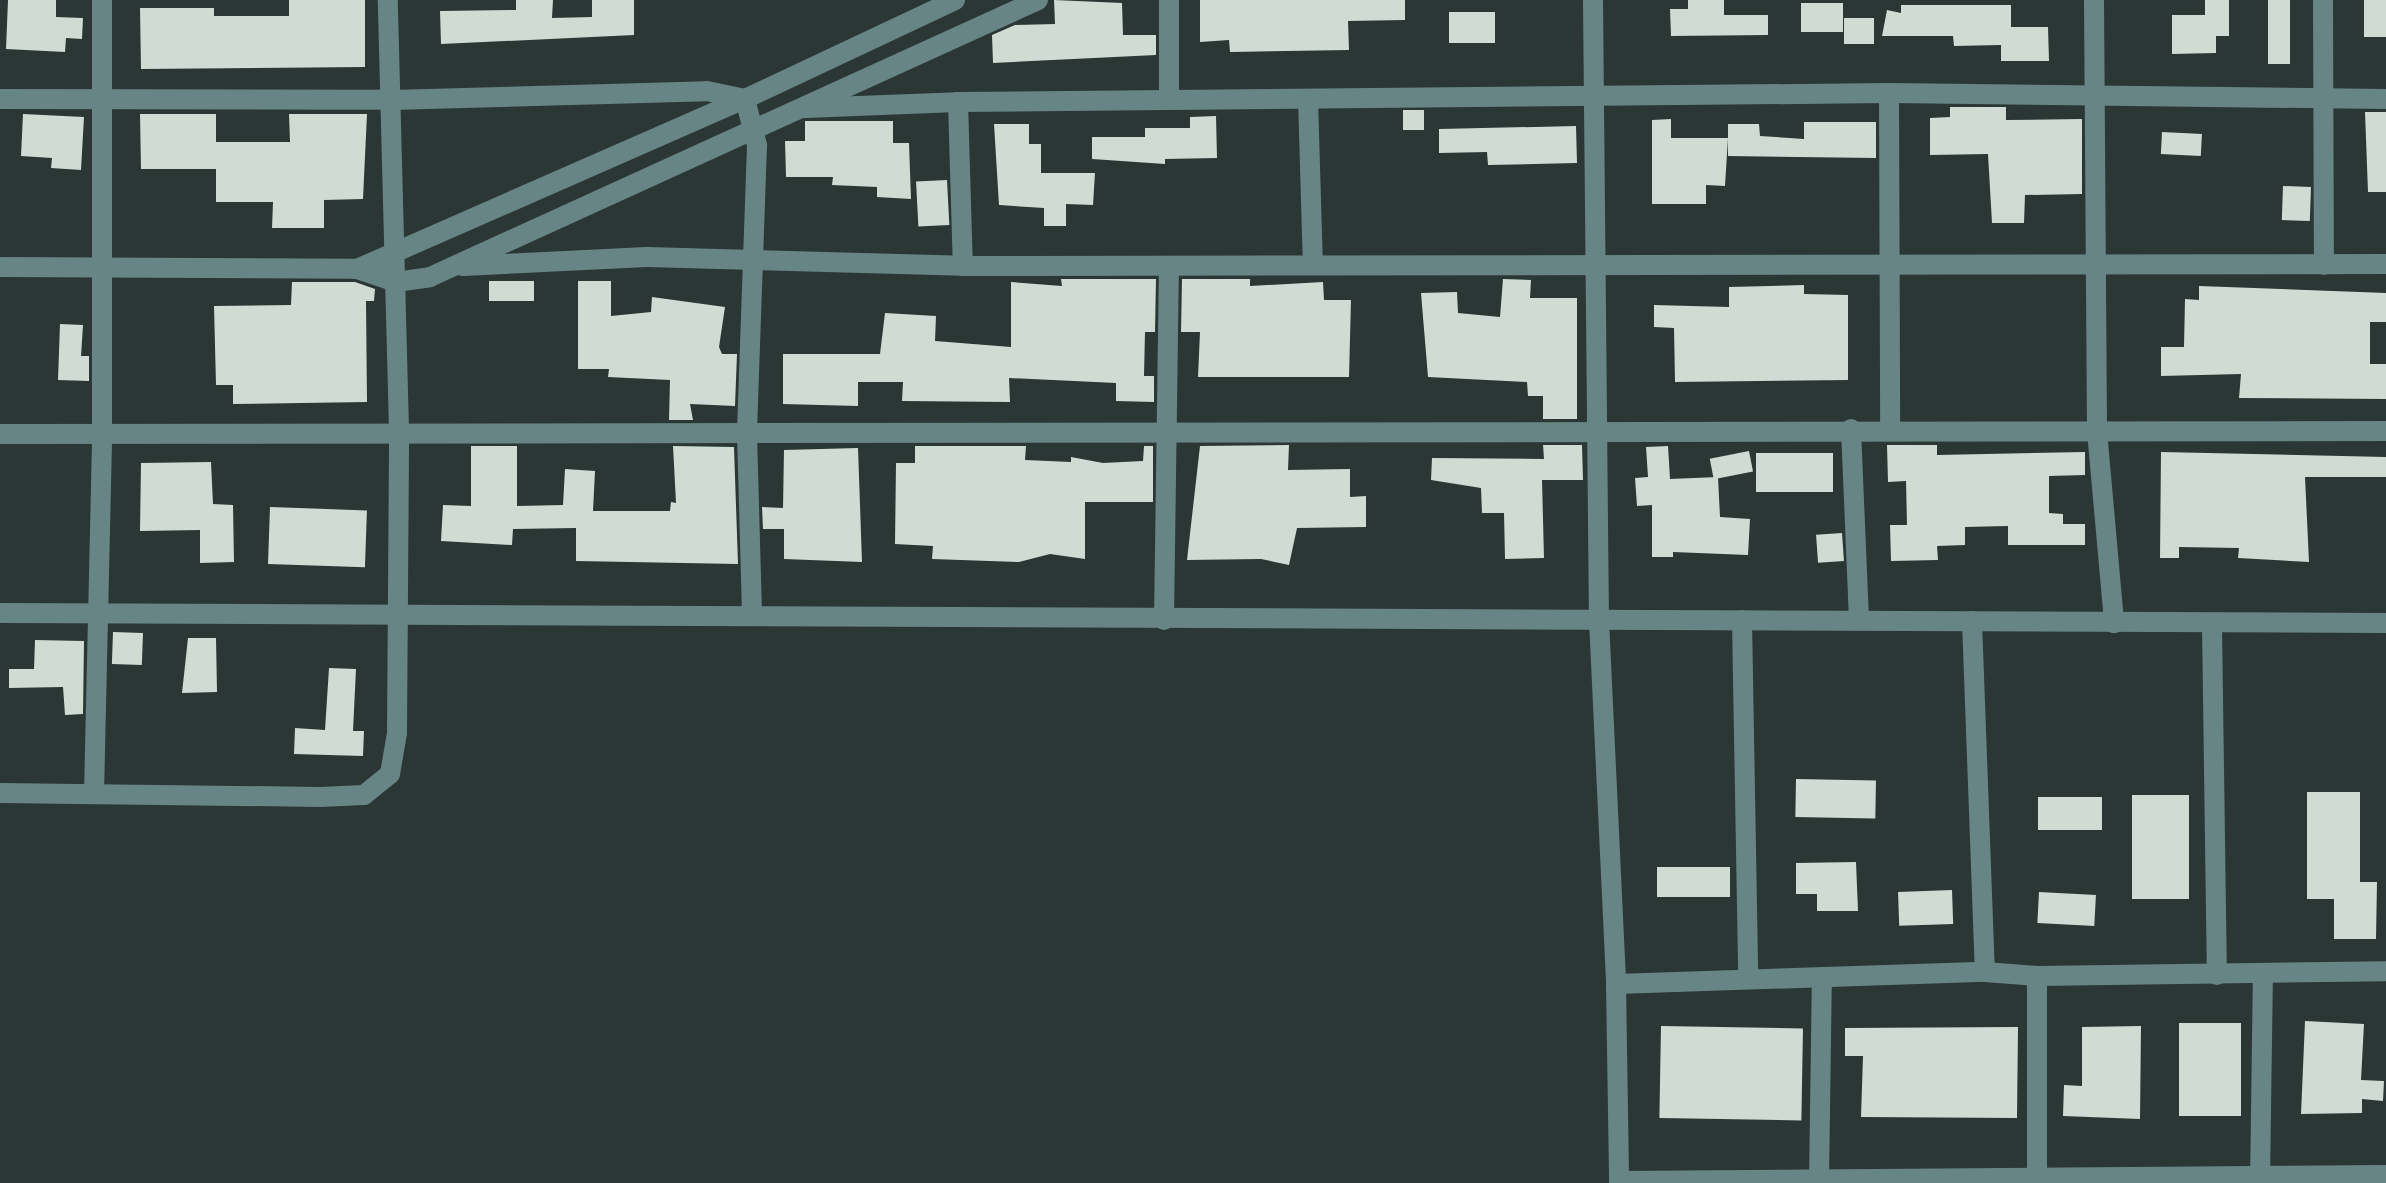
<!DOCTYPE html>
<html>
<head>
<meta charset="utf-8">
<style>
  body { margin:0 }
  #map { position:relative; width:2386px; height:1183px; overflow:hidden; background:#2b3734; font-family:"Zilla Slab",serif }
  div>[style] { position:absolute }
  .building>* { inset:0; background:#cfdbd3; transform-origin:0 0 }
  .minor>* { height:20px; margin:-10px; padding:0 10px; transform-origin:10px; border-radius:10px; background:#688586 }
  span { translate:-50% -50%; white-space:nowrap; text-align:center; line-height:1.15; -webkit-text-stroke:8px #222d2a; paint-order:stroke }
</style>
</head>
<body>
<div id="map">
  <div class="building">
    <i style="clip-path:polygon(8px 0,56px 0,56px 17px,83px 18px,82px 39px,66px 38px,65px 52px,6px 49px)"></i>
    <i style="clip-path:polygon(289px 0,365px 0,365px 67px,141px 69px,140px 8px,214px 8px,214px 16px,289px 16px)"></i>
    <i style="clip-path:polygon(516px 0,553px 0,552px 18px,592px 17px,592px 0,634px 0,634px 35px,441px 44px,440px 11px,516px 10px)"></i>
    <i style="clip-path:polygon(1054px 0,1122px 3px,1123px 35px,1156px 35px,1156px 55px,993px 63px,992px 35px,1015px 25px,1055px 24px)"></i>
    <i style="clip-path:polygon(1200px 0,1405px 0,1405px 20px,1348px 21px,1349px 50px,1230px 52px,1229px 40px,1200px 42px)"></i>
    <i style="clip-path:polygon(1688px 0,1724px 0,1724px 15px,1768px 15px,1768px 35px,1671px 36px,1670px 9px,1688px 9px)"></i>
    <i style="clip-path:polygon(2205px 0,2229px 0,2229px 36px,2216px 36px,2216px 53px,2172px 54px,2172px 15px,2205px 15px)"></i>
    <i style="left:2268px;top:0;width:22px;height:64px"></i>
    <i style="left:2364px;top:0;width:22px;height:37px"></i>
    <i style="left:1801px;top:3px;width:42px;height:29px"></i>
    <i style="clip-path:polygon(1901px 5px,2011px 5px,2011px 27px,2048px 27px,2049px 61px,2001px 61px,2001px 45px,1954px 46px,1953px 36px,1882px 36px,1887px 10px,1901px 13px)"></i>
    <i style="left:1449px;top:12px;width:46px;height:31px"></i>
    <i style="left:1874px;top:18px;width:26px;height:30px;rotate:90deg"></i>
    <i style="clip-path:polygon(1950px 107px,2006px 107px,2006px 120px,2082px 119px,2082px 194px,2025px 195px,2024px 223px,1992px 223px,1988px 154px,1930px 155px,1930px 118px,1950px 117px)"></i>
    <i style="left:1424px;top:110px;width:20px;height:21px;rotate:90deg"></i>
    <i style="clip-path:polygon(2365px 112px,2386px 112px,2386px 192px,2368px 192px)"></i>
    <i style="clip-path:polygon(23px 114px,84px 117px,81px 170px,51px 168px,52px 158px,21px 156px)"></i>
    <i style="clip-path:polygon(140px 114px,216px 114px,216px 142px,290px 142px,289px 114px,367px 114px,363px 199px,324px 200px,324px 228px,272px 228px,273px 202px,216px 202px,216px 169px,141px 169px)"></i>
    <i style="clip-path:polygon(1216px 116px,1217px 158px,1165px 159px,1165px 164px,1092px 159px,1092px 137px,1145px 137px,1145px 128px,1190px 128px,1190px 117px)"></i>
    <i style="clip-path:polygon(1671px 119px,1671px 138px,1728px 138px,1725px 186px,1706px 185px,1706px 204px,1652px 204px,1652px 120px)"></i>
    <i style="clip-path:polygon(805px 121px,893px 121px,893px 143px,909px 143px,911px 199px,877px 197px,877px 187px,832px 185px,833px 177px,786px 177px,785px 141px,805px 141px)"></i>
    <i style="clip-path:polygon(1804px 122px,1876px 122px,1876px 158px,1728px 156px,1728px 124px,1759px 124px,1760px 136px,1804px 139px)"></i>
    <i style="clip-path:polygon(994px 124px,1029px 124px,1029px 144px,1041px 144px,1041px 173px,1095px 173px,1093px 205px,1066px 204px,1066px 226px,1044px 226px,1044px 208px,999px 205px)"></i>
    <i style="clip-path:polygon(1576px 126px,1577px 163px,1488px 165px,1487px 152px,1439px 153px,1439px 129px)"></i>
    <i style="left:2162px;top:132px;width:40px;height:22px;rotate:3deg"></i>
    <i style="left:947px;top:180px;width:45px;height:31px;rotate:87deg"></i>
    <i style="left:2283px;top:186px;width:28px;height:34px;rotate:2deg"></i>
    <i style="clip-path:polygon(1061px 279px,1156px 279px,1155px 332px,1145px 332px,1144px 376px,1154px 376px,1154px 402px,1116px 401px,1116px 383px,1009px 378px,1010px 402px,902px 401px,903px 382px,858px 382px,858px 406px,783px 404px,783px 354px,880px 354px,885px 313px,936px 316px,935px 341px,1011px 347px,1011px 282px,1062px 286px)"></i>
    <i style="clip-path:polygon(1182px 279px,1250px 279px,1250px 286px,1323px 282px,1324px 300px,1351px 300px,1349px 377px,1198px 377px,1200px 332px,1181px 332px)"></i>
    <i style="clip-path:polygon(1503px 279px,1531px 280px,1530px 298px,1577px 298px,1577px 419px,1543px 419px,1543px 396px,1528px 396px,1527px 382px,1428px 377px,1421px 293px,1457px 292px,1458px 313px,1500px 317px)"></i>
    <i style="left:534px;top:281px;width:20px;height:45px;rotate:90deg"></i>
    <i style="clip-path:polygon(578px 281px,611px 281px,611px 316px,651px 312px,652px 297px,725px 307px,719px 347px,722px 354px,737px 354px,735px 406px,690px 404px,693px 420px,669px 420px,670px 380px,608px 377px,609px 369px,578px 369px)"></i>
    <i style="clip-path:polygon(292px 282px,355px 282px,375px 289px,374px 301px,366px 301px,367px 402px,233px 404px,233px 385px,216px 385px,214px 306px,291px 305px)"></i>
    <i style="clip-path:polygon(1804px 285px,1804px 294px,1848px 295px,1848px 380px,1675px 382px,1674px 328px,1654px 327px,1654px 305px,1729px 307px,1729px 287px)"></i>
    <i style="clip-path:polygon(2199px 286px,2386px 293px,2386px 322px,2370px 322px,2370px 364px,2386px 364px,2386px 399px,2239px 398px,2241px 374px,2161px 376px,2161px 347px,2184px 347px,2185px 299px,2199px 300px)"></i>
    <i style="clip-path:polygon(60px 324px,83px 325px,81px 356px,89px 356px,89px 381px,58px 380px)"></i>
    <i style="clip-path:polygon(1289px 445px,1288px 470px,1350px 469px,1350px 497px,1366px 496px,1366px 527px,1297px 528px,1289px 565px,1261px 559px,1187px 560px,1200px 446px)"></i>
    <i style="clip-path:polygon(1543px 445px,1582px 445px,1583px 480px,1542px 480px,1544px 558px,1505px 559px,1504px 513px,1482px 513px,1481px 488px,1431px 480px,1432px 458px,1544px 459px)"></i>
    <i style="clip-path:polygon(1887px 445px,1937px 445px,1937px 455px,2085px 452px,2085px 475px,2049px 476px,2049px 513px,2063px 514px,2063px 524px,2085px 524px,2085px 545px,2008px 545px,2008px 526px,1965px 527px,1965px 545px,1937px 546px,1938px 560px,1891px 561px,1890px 525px,1907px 525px,1906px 481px,1888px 482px)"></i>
    <i style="clip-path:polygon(471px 446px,517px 446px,517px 506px,563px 505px,565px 469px,595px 471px,593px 511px,670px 511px,671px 502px,676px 503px,673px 446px,734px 447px,738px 564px,576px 561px,576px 528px,513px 529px,512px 545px,441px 541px,443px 505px,471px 506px)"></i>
    <i style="clip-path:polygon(915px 446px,1026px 446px,1025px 460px,1071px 462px,1071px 457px,1103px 463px,1143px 461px,1144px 446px,1153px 446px,1153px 502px,1085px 502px,1085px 559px,1050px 554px,1019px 562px,932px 559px,933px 546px,895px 544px,896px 463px,915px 463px)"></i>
    <i style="clip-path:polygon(1668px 446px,1670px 479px,1718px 477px,1720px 517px,1750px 519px,1748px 555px,1673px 552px,1673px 557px,1652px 557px,1652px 505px,1637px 506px,1635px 478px,1648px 477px,1646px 447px)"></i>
    <i style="clip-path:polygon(858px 448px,862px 562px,784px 559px,784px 529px,763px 529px,762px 507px,783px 508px,784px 450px)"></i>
    <i style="left:1749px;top:451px;width:21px;height:40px;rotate:79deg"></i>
    <i style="clip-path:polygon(2161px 452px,2386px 457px,2386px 477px,2305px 477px,2309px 562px,2238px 558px,2239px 548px,2179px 547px,2179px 558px,2160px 558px)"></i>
    <i style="left:1756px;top:453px;width:77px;height:39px"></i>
    <i style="clip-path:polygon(211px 462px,213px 504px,233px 505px,234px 562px,200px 563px,200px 530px,140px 531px,141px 463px)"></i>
    <i style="left:270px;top:507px;width:97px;height:57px;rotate:2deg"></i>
    <i style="left:1842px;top:533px;width:28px;height:26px;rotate:86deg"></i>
    <i style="left:113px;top:632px;width:30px;height:32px;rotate:2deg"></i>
    <i style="clip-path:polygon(188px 638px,216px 638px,217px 692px,182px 693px)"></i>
    <i style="clip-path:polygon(35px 640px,84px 641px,83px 714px,65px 715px,63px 687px,9px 688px,9px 669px,34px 669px)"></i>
    <i style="clip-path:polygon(329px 668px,356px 669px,353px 731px,364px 731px,363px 756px,294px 754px,295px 728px,325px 730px)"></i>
    <i style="left:1796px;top:779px;width:80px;height:38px;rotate:1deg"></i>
    <i style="clip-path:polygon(2307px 792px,2360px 792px,2360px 882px,2377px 882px,2376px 939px,2334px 939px,2334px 899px,2307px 899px)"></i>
    <i style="left:2132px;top:795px;width:57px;height:104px"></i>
    <i style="left:2038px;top:797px;width:64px;height:33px"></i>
    <i style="clip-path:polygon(1856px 862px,1858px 911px,1817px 911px,1817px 894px,1796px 894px,1796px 863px)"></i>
    <i style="left:1657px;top:867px;width:73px;height:30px"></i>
    <i style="left:1952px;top:890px;width:34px;height:54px;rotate:88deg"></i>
    <i style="left:2039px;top:892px;width:57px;height:31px;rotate:3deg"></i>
    <i style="clip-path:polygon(2305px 1021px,2364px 1024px,2361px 1080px,2384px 1081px,2383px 1101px,2362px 1099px,2362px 1113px,2301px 1114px)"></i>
    <i style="left:2179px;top:1023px;width:62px;height:93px"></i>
    <i style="left:1661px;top:1026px;width:142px;height:92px;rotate:1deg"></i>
    <i style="clip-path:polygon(2141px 1026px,2140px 1119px,2063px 1116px,2064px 1085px,2082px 1086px,2082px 1027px)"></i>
    <i style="clip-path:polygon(2018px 1027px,2017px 1118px,1861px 1117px,1863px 1056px,1845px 1056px,1845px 1028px)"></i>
  </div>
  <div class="minor">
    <i style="left:1593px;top:0;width:620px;rotate:89.45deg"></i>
    <i style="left:1599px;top:620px;width:364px;rotate:87.3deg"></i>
    <i style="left:1616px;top:984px;width:199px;rotate:89.1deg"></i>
    <i style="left:2094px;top:0;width:431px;rotate:89.6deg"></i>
    <i style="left:2097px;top:431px;width:193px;rotate:84.9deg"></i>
    <i style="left:2323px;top:0;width:265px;rotate:89.8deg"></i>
    <i style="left:1889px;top:93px;width:335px;rotate:89.8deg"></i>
    <i style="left:0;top:99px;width:391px;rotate:0.1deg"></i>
    <i style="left:391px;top:100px;width:316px;rotate:-1.6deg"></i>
    <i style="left:707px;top:91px;width:39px;rotate:12deg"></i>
    <i style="left:745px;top:99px;width:48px;rotate:75.4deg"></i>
    <i style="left:757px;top:145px;width:289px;rotate:92deg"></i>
    <i style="left:747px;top:434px;width:182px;rotate:88.4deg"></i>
    <i style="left:1169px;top:99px;width:99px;rotate:-90deg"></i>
    <i style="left:1308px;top:99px;width:164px;rotate:88.3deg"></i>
    <i style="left:958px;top:102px;width:164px;rotate:88.3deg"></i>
    <i style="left:805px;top:108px;width:153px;rotate:-2.2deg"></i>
    <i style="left:958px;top:102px;width:931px;rotate:-0.55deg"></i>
    <i style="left:1889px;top:93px;width:497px;rotate:0.7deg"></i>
    <i style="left:463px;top:266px;width:184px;rotate:-2.8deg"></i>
    <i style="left:647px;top:257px;width:316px;rotate:1.6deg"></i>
    <i style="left:963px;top:266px;width:1423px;rotate:-0.08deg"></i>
    <i style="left:0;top:267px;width:357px;rotate:0.3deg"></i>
    <i style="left:357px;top:269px;width:41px;rotate:18.4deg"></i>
    <i style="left:396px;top:282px;width:34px;rotate:-8deg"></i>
    <i style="left:430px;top:277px;width:668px;rotate:-24.49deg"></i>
    <i style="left:357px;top:269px;width:424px;rotate:-23.7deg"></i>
    <i style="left:745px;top:99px;width:232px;rotate:-25.2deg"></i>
    <i style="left:1851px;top:429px;width:191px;rotate:87.6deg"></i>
    <i style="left:0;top:434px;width:2386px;rotate:-0.07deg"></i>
    <i style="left:0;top:613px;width:2386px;rotate:0.24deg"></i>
    <i style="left:1164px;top:620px;width:354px;rotate:-89.2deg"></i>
    <i style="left:1742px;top:620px;width:359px;rotate:89deg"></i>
    <i style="left:1972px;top:621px;width:351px;rotate:87.9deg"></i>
    <i style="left:2212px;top:625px;width:350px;rotate:89.2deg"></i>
    <i style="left:0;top:793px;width:320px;rotate:0.7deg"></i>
    <i style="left:320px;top:797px;width:44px;rotate:-2.6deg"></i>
    <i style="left:364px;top:795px;width:33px;rotate:-39deg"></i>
    <i style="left:390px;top:774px;width:42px;rotate:-80.3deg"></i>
    <i style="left:397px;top:733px;width:303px;rotate:-89.6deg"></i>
    <i style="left:399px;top:430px;width:430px;rotate:-91.5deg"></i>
    <i style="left:94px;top:794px;width:361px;rotate:-88.7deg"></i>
    <i style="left:102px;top:433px;width:433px;rotate:-90deg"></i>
    <i style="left:1616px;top:984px;width:369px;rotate:-1.9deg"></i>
    <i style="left:1985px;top:972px;width:52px;rotate:4.4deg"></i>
    <i style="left:2037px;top:976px;width:349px;rotate:-0.8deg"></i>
    <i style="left:1619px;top:1181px;width:767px;rotate:-0.45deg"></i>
    <i style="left:1819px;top:1183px;width:206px;rotate:-89.2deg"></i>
    <i style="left:2037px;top:1183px;width:207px;rotate:-90deg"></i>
    <i style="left:2260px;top:1183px;width:210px;rotate:-89.2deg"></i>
  </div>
</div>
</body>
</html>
